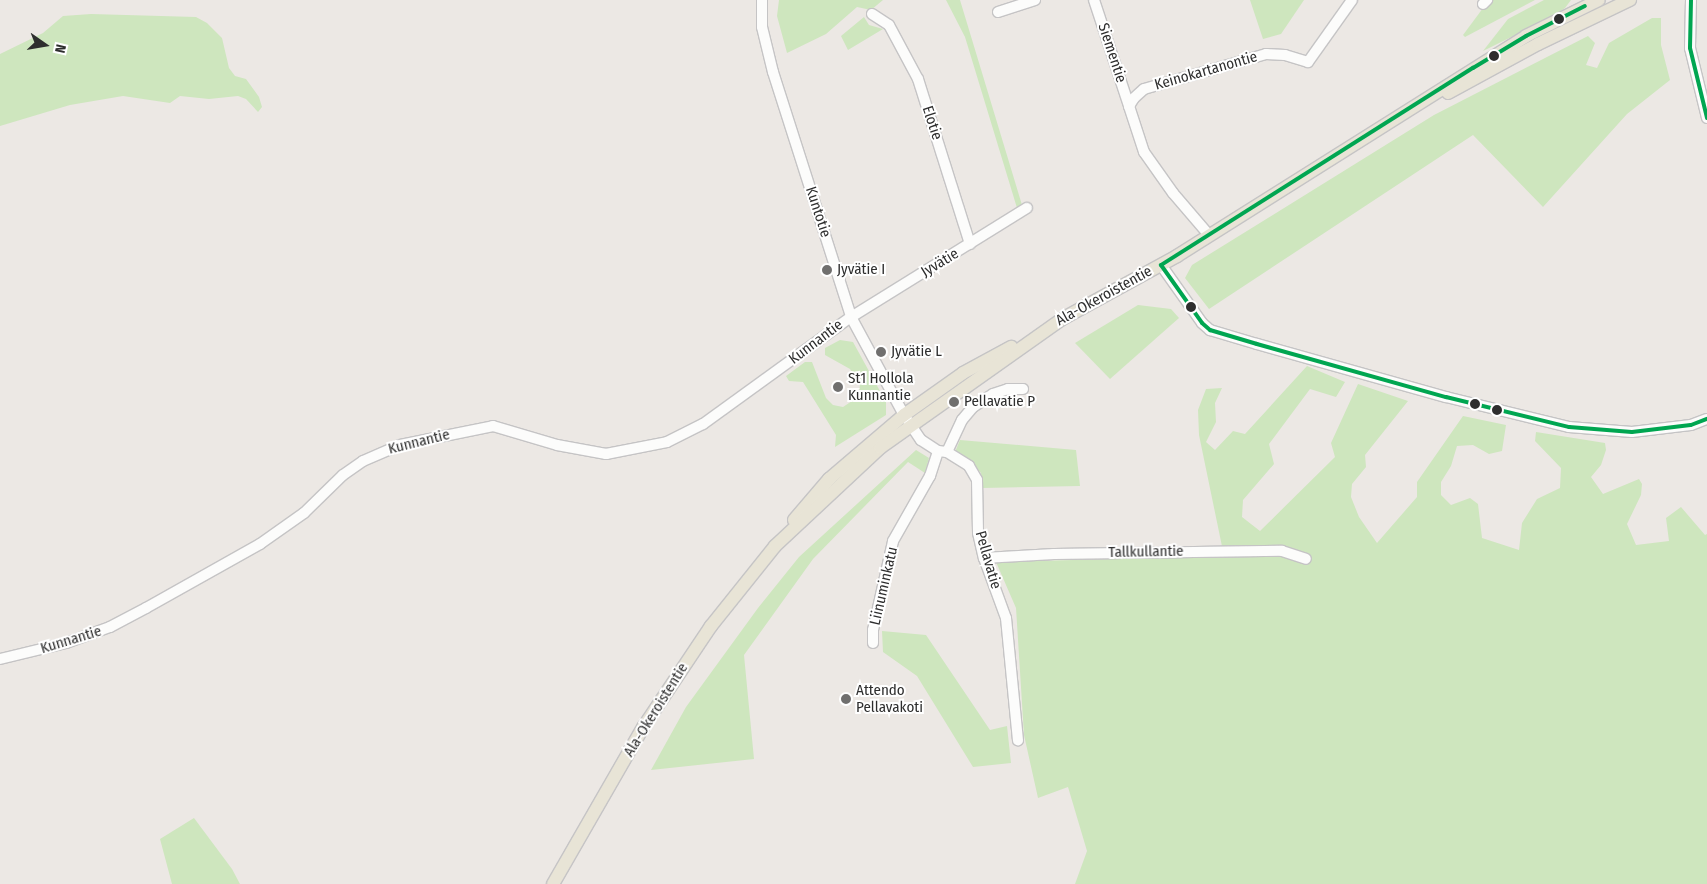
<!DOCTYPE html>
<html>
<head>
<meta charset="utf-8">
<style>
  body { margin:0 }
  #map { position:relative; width:1707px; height:884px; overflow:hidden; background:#ece8e4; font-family:"Fira Sans Condensed",sans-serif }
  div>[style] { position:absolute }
  .green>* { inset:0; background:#cee6be }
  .roads { filter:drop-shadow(1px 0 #c5c4c5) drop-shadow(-1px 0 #c5c4c5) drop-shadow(0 1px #c5c4c5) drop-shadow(0 -1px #c5c4c5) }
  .minor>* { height:10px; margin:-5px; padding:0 5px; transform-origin:5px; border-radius:5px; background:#fcfcfb }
  .major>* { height:12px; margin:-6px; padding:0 6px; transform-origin:6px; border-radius:6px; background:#e8e4d6 }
  .bus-1>* { height:4px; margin:-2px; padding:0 2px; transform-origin:2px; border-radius:2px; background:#00a651 }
  .dots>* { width:14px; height:14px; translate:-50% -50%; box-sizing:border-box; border:2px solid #fff; border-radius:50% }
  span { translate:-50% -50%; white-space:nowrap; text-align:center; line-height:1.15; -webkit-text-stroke:4px #fff; paint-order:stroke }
  .street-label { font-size:15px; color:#2e2e2e }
  .poi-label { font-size:15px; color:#2e2e2e }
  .left { translate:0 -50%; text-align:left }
  .north { position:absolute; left:20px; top:20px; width:50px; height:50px; -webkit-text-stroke:4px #fff; paint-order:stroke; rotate:103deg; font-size:14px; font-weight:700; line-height:20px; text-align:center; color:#2e2e2e }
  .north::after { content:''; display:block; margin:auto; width:18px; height:22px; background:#2e2e2e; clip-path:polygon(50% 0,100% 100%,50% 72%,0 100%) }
</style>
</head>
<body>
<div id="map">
  <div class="green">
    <i style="clip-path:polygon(779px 0,883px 0,871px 10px,857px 7px,826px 34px,787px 53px,777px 16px)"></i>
    <i style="clip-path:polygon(946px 0,960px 0,1022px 205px,1017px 208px,965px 37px)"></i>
    <i style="clip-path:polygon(1250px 0,1304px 0,1281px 34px,1263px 39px)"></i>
    <i style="clip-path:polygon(1489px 0,1535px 0,1465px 37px,1463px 35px)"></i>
    <i style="clip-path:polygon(1544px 0,1571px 0,1565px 8px,1554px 16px,1483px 51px,1508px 19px)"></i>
    <i style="clip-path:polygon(91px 14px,196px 17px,207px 23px,222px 38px,229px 68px,235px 76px,246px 79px,259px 97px,262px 107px,258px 112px,246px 99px,238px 96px,209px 99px,180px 96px,170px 103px,123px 96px,70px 105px,0 126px,0 54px,43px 33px,63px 16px)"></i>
    <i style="clip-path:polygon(864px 17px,869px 25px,883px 29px,848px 50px,841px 36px)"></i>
    <i style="clip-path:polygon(1652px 18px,1661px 18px,1661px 45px,1670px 80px,1627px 114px,1543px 207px,1473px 135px,1209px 309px,1185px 278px,1192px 265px,1434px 115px,1588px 36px,1595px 43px,1586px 65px,1597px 68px,1609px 43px)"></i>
    <i style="clip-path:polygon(1138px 305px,1171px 309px,1179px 318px,1110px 379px,1075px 343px)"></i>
    <i style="clip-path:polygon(840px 340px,853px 342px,886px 402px,886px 415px,835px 447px,836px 435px,803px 382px,789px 381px,786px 376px,805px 362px,812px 362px,826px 398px,833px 405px,843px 407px,852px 401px,859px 395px,860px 384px,850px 369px,825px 355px,825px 348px)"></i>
    <i style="clip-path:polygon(1307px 366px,1345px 382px,1336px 397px,1310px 389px,1269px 444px,1274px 464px,1243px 500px,1242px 517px,1260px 531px,1335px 457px,1331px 443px,1358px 384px,1408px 401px,1365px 455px,1366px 467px,1352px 484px,1351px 497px,1359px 517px,1377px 543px,1417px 497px,1417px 482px,1463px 416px,1506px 425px,1502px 451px,1489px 454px,1473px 445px,1457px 446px,1451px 466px,1441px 482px,1441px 495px,1451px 505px,1470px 498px,1478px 504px,1482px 538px,1519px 550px,1522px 523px,1537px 499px,1560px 488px,1561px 468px,1535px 441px,1536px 432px,1605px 443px,1606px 450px,1601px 465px,1591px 477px,1603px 494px,1639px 479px,1642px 484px,1641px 495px,1627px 524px,1636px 545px,1669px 541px,1666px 518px,1681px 507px,1705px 535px,1707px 534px,1707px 884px,1075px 884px,1087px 851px,1068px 787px,1038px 798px,1024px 735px,1016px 608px,996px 562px,1224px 556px,1199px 435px,1198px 410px,1206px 389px,1222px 388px,1215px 403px,1216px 422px,1206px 442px,1215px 450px,1233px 431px,1245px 434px)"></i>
    <i style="clip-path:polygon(960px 440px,1076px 450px,1080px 486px,982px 488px,981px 473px,973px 464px,955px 452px)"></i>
    <i style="clip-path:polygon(916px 450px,929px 458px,925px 473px,908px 462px,813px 559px,744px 655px,754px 759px,651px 770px,686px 707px,758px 608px,799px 557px)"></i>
    <i style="clip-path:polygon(882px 631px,926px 635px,990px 730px,1007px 726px,1011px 763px,973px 767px,917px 676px,883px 652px)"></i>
    <i style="clip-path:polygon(194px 818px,232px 869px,240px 884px,172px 884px,160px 839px)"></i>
  </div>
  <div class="roads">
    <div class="minor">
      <i style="left:762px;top:0;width:27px;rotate:90deg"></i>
      <i style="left:762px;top:27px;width:46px;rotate:76.3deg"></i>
      <i style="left:773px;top:72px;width:257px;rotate:72.3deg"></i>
      <i style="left:851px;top:317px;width:111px;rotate:61.6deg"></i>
      <i style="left:904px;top:415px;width:30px;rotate:56deg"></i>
      <i style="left:921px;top:440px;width:20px;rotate:33deg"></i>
      <i style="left:938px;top:451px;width:9px;rotate:6deg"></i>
      <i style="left:947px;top:452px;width:26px;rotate:32deg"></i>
      <i style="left:969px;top:466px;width:16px;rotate:60deg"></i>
      <i style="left:977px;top:480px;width:53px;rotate:88.9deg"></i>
      <i style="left:978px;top:533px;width:26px;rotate:77deg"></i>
      <i style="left:984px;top:558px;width:64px;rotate:69.9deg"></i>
      <i style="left:1006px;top:618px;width:123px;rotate:84.4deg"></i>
      <i style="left:1094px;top:0;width:112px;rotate:71.7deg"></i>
      <i style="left:1691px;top:0;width:48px;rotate:91.2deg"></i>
      <i style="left:1690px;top:48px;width:72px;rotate:76.3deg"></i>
      <i style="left:1483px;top:4px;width:6px;rotate:-45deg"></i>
      <i style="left:998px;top:12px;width:39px;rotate:-18deg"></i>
      <i style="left:872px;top:14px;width:20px;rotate:33deg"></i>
      <i style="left:889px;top:25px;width:61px;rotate:61.8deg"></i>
      <i style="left:918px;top:79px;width:173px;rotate:72.5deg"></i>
      <i style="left:1209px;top:235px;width:55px;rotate:-130.6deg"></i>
      <i style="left:1173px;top:193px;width:50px;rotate:-125.3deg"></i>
      <i style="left:1144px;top:152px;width:48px;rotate:-108.1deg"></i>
      <i style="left:1129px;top:106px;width:9px;rotate:-58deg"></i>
      <i style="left:1134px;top:98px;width:13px;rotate:-42deg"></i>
      <i style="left:1144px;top:89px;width:127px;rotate:-16deg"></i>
      <i style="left:1266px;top:54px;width:19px;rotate:3deg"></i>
      <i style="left:1285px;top:55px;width:24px;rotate:17deg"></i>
      <i style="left:1308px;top:62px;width:76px;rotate:-54.6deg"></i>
      <i style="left:1161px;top:265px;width:71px;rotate:54.7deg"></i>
      <i style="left:1202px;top:323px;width:11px;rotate:41deg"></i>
      <i style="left:1210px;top:330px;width:49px;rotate:16.6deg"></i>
      <i style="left:1257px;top:344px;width:196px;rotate:15.7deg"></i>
      <i style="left:1446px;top:397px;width:127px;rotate:13.7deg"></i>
      <i style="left:1569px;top:427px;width:63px;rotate:4.5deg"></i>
      <i style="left:1632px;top:432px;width:59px;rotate:-6.8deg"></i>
      <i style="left:1691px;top:425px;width:17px;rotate:-21deg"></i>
      <i style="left:947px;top:452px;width:35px;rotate:-65deg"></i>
      <i style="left:962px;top:420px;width:17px;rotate:-50deg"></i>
      <i style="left:973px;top:407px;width:24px;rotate:-33deg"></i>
      <i style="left:993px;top:394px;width:16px;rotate:-18deg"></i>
      <i style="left:1008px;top:389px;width:15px"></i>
      <i style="left:984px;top:558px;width:70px;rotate:-3.3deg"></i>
      <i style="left:1054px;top:554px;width:228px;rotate:-0.8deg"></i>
      <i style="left:1282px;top:551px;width:25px;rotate:18deg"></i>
      <i style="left:873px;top:643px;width:13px;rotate:-90deg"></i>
      <i style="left:873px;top:630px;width:91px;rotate:-77.3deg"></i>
      <i style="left:893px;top:541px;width:75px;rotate:-60.4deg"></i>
      <i style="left:930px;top:476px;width:26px;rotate:-72deg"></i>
      <i style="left:0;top:659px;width:68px;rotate:-13.6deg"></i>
      <i style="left:66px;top:643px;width:47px;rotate:-20deg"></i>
      <i style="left:110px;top:627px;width:41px;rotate:-27.8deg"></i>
      <i style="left:146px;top:608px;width:131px;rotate:-29.3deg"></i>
      <i style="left:260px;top:544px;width:54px;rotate:-35.2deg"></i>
      <i style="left:304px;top:513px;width:54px;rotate:-44.3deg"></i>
      <i style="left:343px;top:475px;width:24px;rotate:-35deg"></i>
      <i style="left:363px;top:461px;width:40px;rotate:-23.4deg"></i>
      <i style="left:400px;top:445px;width:95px;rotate:-11.5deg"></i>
      <i style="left:493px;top:426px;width:67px;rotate:16.5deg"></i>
      <i style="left:557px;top:445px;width:50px;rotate:10.4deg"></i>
      <i style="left:606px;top:454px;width:62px;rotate:-11.1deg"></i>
      <i style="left:667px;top:442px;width:40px;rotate:-26.6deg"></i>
      <i style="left:703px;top:424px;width:183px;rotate:-35.9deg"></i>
      <i style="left:851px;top:317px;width:207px;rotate:-31.8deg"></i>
    </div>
    <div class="major">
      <i style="left:1448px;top:93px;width:102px;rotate:-28.6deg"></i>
      <i style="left:1538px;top:44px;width:102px;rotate:-25.6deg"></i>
      <i style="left:794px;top:520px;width:54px;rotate:-49.5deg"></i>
      <i style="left:829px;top:479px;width:99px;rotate:-40.5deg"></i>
      <i style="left:904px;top:415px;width:72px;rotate:-35.4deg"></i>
      <i style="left:963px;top:373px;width:55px;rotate:-28.4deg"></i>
      <i style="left:553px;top:884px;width:182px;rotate:-60.1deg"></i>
      <i style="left:644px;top:726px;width:120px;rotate:-56.2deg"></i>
      <i style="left:711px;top:626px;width:102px;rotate:-51.3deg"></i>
      <i style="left:775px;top:546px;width:144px;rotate:-43deg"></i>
      <i style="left:880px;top:448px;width:223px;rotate:-35.3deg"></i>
      <i style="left:1062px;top:319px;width:131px;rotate:-28.7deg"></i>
      <i style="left:1177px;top:256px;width:413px;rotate:-32.2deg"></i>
      <i style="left:1526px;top:36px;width:81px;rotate:-26.3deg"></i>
    </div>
  </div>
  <div class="bus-1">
    <i style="left:1691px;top:0;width:48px;rotate:91.2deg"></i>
    <i style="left:1690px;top:48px;width:72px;rotate:76.3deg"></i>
    <i style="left:1161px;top:265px;width:71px;rotate:54.7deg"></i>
    <i style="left:1202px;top:323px;width:11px;rotate:41deg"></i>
    <i style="left:1210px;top:330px;width:49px;rotate:16.6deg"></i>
    <i style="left:1257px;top:344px;width:196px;rotate:15.7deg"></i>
    <i style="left:1446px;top:397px;width:127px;rotate:13.7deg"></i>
    <i style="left:1569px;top:427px;width:63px;rotate:4.5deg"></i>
    <i style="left:1632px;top:432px;width:59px;rotate:-6.8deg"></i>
    <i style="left:1691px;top:425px;width:17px;rotate:-21deg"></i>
    <i style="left:1161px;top:265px;width:369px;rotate:-32.3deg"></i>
    <i style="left:1473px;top:68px;width:62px;rotate:-31.1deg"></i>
    <i style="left:1526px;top:36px;width:66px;rotate:-27deg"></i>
  </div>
  <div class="dots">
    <i style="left:1559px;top:19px;background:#2e2e2e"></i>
    <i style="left:1494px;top:56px;background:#2e2e2e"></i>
    <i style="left:827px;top:270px;background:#706f6e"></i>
    <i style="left:1191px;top:307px;background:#2e2e2e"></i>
    <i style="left:881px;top:352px;background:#706f6e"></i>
    <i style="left:838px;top:387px;background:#706f6e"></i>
    <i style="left:954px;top:402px;background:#706f6e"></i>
    <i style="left:1475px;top:404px;background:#2e2e2e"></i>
    <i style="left:1497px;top:410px;background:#2e2e2e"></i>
    <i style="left:846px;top:699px;background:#706f6e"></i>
  </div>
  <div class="street-label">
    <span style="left:1112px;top:53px;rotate:72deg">Siementie</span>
    <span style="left:1206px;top:71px;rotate:-16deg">Keinokartanontie</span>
    <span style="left:932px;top:123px;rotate:72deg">Elotie</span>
    <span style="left:818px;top:212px;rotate:72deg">Kuntotie</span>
    <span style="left:940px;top:263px;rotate:-31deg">Jyvätie</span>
    <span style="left:1104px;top:296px;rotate:-29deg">Ala-Okeroistentie</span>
    <span style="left:816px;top:342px;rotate:-37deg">Kunnantie</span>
    <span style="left:419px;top:442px;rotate:-14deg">Kunnantie</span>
    <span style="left:1146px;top:552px;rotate:-1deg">Tallkullantie</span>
    <span style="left:988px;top:560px;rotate:74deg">Pellavatie</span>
    <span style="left:884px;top:586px;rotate:-77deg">Liinuminkatu</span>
    <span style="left:71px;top:640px;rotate:-17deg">Kunnantie</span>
    <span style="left:656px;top:710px;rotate:-58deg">Ala-Okeroistentie</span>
  </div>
  <div class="poi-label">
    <span class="left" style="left:837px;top:270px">Jyvätie I</span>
    <span class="left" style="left:891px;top:352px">Jyvätie L</span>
    <span class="left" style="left:848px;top:387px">St1 Hollola<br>Kunnantie</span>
    <span class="left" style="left:964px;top:402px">Pellavatie P</span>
    <span class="left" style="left:856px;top:699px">Attendo<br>Pellavakoti</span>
  </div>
  <div class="north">N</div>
</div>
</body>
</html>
